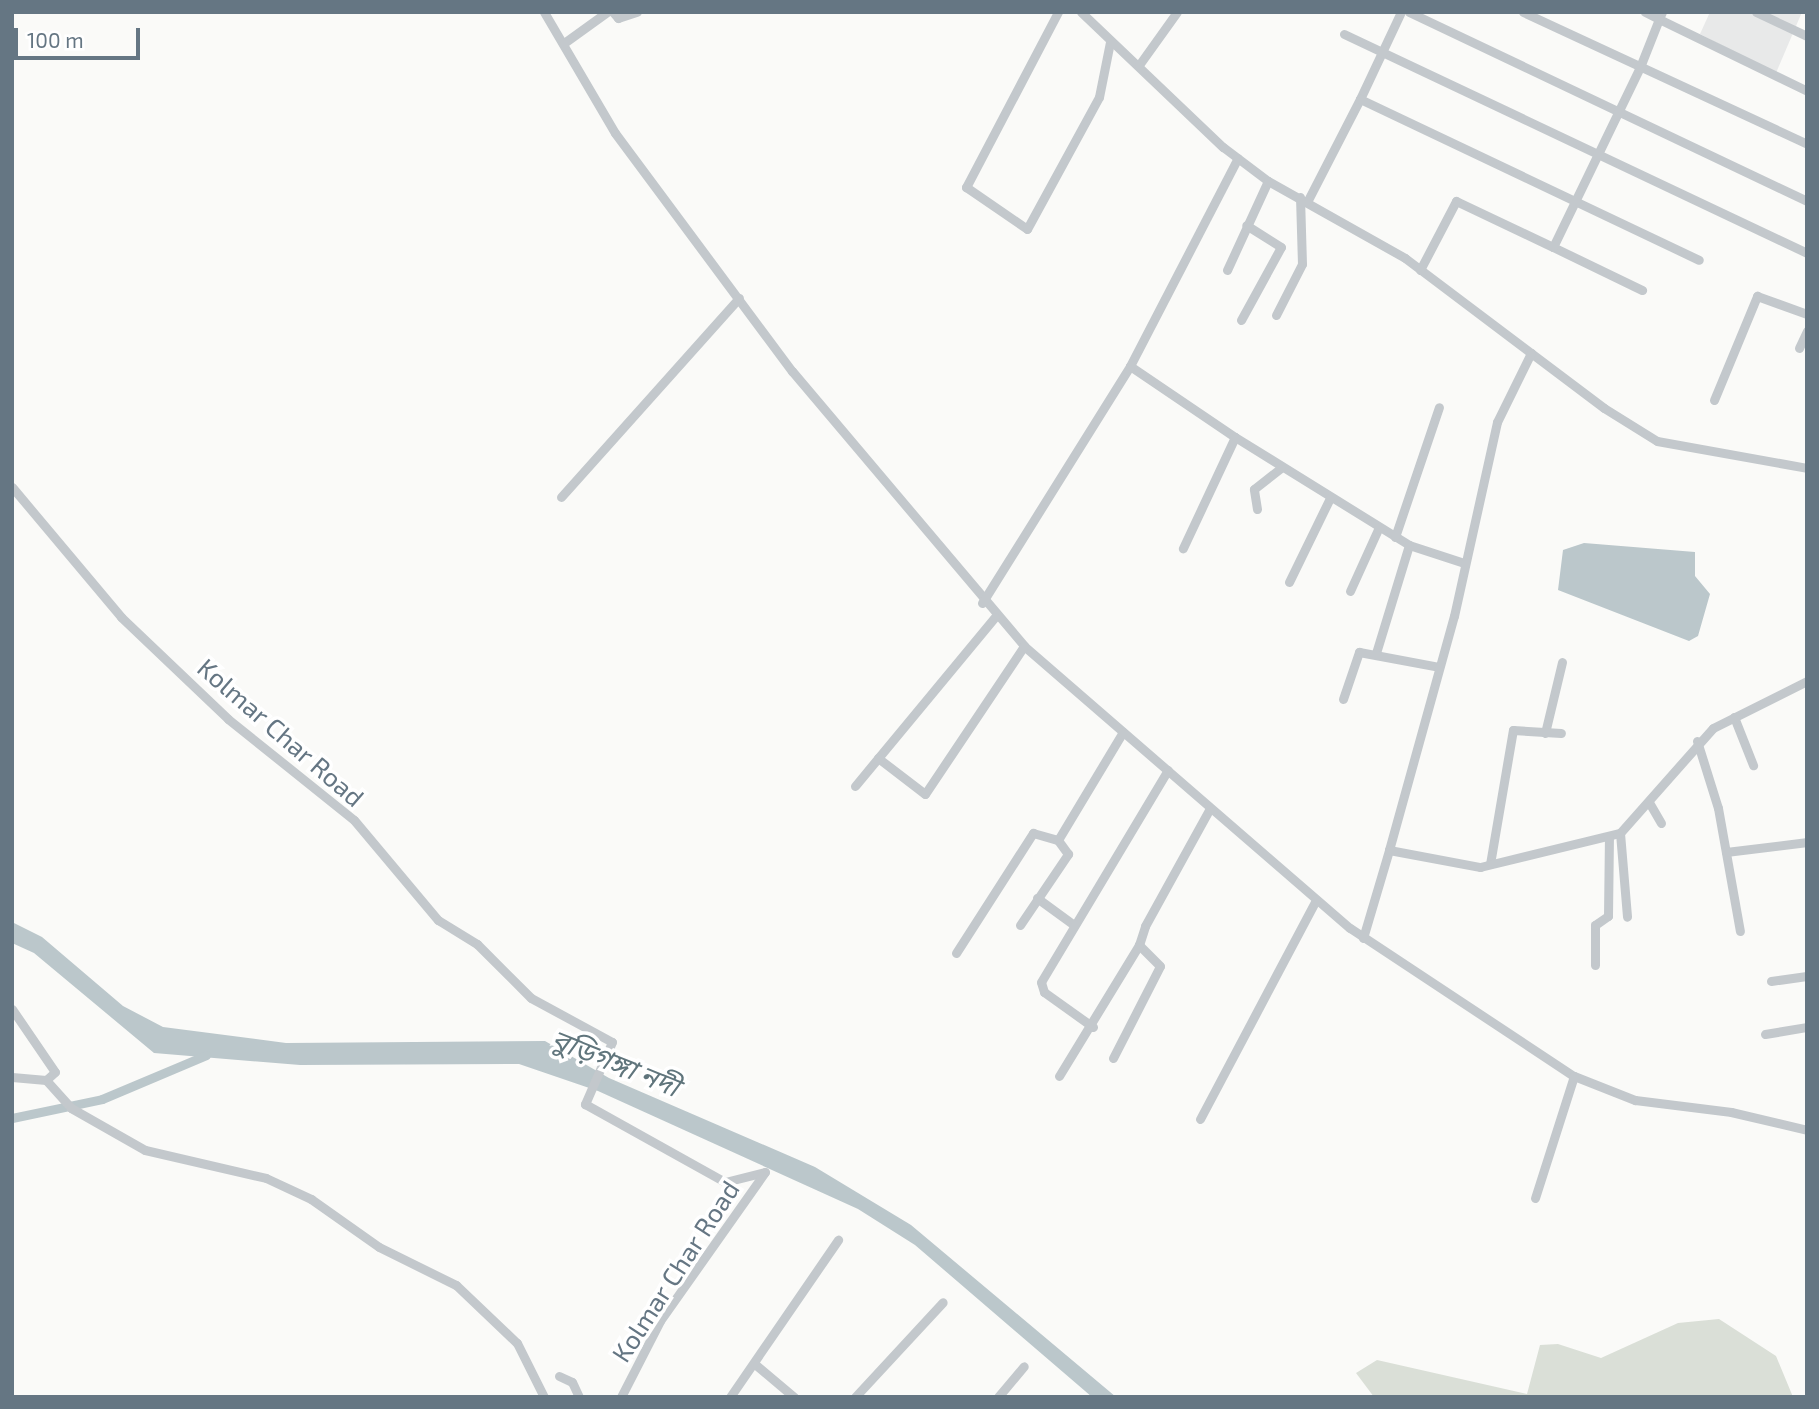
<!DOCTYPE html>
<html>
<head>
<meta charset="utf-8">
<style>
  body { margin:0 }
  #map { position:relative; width:1819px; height:1409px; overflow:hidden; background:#fafaf8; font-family:"Exo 2","Noto Sans Bengali",sans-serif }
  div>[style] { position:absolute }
  .built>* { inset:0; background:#e8e9e9 }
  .green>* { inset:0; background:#dadfd7 }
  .water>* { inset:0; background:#bbc7cb }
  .canal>* { height:9px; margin:-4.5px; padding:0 4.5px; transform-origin:4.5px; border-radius:4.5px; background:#bbc7cb }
  .street>* { height:9px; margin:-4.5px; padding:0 4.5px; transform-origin:4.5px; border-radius:4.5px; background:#c3c8cc }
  span { translate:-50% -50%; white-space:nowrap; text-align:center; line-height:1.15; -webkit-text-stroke:7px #fff; paint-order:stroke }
  .street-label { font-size:26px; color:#657683 }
  .water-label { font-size:28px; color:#60757c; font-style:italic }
  .frame { position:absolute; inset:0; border:14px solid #657683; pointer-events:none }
  .scale { position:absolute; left:14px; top:28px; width:126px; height:32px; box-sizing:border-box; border:4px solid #657683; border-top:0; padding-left:9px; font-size:21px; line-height:24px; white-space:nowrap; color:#657683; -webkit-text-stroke:5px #fff; paint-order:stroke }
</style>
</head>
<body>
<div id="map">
  <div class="built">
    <i style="clip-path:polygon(1710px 12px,1802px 12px,1776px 73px,1700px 34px)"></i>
  </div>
  <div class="green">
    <i style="clip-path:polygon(1719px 1319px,1776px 1356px,1793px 1397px,1374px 1397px,1356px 1373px,1377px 1360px,1527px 1394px,1540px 1345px,1558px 1344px,1601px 1358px,1678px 1323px)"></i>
  </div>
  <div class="water">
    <i style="clip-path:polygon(1584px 543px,1695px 552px,1695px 576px,1710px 594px,1698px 636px,1689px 641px,1558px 590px,1563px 550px)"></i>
    <i style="clip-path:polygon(12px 922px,42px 937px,123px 1006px,163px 1027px,286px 1043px,545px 1041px,609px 1078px,815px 1167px,911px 1225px,1116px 1397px,1092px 1397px,915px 1245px,858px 1209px,598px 1091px,519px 1064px,300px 1065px,154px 1053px,34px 953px,12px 943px)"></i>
  </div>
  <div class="canal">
    <i style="left:12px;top:1118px;width:92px;rotate:-11.9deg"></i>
    <i style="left:102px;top:1099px;width:113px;rotate:-22.9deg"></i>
  </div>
  <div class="street">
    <i style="left:544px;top:12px;width:140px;rotate:59.6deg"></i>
    <i style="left:615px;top:133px;width:297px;rotate:53.4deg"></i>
    <i style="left:792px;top:371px;width:360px;rotate:49.8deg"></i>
    <i style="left:1024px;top:646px;width:431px;rotate:40.9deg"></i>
    <i style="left:1350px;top:928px;width:268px;rotate:33.5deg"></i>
    <i style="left:1574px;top:1076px;width:66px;rotate:21.5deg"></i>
    <i style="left:1635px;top:1100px;width:97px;rotate:7.1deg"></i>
    <i style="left:1731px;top:1112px;width:78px;rotate:13.3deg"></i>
    <i style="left:613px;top:12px;width:8px;rotate:50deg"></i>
    <i style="left:618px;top:18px;width:20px;rotate:-18deg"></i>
    <i style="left:1058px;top:12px;width:198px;rotate:117.7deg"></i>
    <i style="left:966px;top:187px;width:74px;rotate:34.5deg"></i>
    <i style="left:1027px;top:229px;width:150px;rotate:-61.4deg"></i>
    <i style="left:1099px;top:97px;width:56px;rotate:-78.7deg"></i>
    <i style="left:1081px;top:12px;width:196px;rotate:43.6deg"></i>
    <i style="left:1223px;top:147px;width:56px;rotate:37.1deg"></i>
    <i style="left:1268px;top:181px;width:157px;rotate:29.3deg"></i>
    <i style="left:1405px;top:258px;width:249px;rotate:37deg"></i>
    <i style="left:1604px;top:408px;width:62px;rotate:31.9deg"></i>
    <i style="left:1657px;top:441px;width:152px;rotate:10.2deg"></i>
    <i style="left:1409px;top:12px;width:441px;rotate:25.4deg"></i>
    <i style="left:1523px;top:12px;width:313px;rotate:24.9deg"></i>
    <i style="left:1662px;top:12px;width:8px;rotate:113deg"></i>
    <i style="left:1659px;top:19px;width:165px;rotate:25.9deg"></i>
    <i style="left:1756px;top:12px;width:56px;rotate:25.2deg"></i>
    <i style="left:1344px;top:34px;width:512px;rotate:25.31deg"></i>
    <i style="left:564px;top:43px;width:53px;rotate:-35.8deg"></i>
    <i style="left:1139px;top:65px;width:65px;rotate:-54.4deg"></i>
    <i style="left:1360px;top:99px;width:96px;rotate:-64.8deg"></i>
    <i style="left:1307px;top:202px;width:116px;rotate:-62.8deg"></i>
    <i style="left:1360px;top:99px;width:375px;rotate:25.4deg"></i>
    <i style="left:1553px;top:247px;width:99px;rotate:25.8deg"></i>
    <i style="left:1227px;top:270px;width:98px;rotate:-65.3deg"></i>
    <i style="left:1420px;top:270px;width:78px;rotate:-62.4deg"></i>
    <i style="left:1456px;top:201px;width:107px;rotate:25.4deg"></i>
    <i style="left:1553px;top:247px;width:200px;rotate:-64.2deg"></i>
    <i style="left:1640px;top:67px;width:52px;rotate:-68.4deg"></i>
    <i style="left:1659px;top:19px;width:16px;rotate:-153deg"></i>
    <i style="left:1276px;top:315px;width:57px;rotate:-63deg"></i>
    <i style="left:1302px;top:264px;width:67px;rotate:-91.7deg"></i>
    <i style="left:1241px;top:320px;width:83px;rotate:-61.3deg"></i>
    <i style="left:1281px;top:247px;width:41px;rotate:-147.8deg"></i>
    <i style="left:1799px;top:348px;width:19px;rotate:-65deg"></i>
    <i style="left:1130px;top:366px;width:127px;rotate:34.1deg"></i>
    <i style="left:1235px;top:437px;width:123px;rotate:115.1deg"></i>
    <i style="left:1714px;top:400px;width:113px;rotate:-67.5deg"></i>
    <i style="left:1757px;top:296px;width:53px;rotate:19.8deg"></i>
    <i style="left:1235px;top:437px;width:205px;rotate:31.8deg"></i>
    <i style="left:1409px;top:545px;width:58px;rotate:18.1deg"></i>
    <i style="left:12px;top:487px;width:170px;rotate:50deg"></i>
    <i style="left:121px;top:617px;width:148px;rotate:43.6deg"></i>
    <i style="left:228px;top:719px;width:161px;rotate:38.7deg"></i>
    <i style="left:354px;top:820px;width:131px;rotate:50deg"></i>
    <i style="left:438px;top:920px;width:46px;rotate:31.6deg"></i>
    <i style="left:477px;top:944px;width:76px;rotate:45deg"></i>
    <i style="left:531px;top:998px;width:92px;rotate:28.5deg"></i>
    <i style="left:612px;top:1042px;width:68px;rotate:113.5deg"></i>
    <i style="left:585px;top:1104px;width:160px;rotate:29.1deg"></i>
    <i style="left:725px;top:1182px;width:41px;rotate:-14deg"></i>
    <i style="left:765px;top:1172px;width:182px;rotate:125.2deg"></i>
    <i style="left:660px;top:1321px;width:85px;rotate:117.2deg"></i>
    <i style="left:561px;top:497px;width:267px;rotate:-48.2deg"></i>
    <i style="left:1257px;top:509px;width:20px;rotate:-99deg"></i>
    <i style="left:1254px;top:489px;width:34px;rotate:-38deg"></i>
    <i style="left:1395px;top:537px;width:137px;rotate:-71.3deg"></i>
    <i style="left:1289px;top:582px;width:93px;rotate:-64deg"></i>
    <i style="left:1350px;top:591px;width:70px;rotate:-65.6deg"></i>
    <i style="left:982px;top:603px;width:279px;rotate:-58deg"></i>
    <i style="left:1130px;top:366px;width:234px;rotate:-62.6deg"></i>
    <i style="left:1376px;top:653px;width:113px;rotate:-73deg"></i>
    <i style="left:1343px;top:699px;width:50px;rotate:-71.2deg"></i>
    <i style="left:1359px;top:652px;width:81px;rotate:10.6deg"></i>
    <i style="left:1734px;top:717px;width:52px;rotate:68.4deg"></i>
    <i style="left:1545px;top:733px;width:73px;rotate:-76.5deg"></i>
    <i style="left:1697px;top:741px;width:70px;rotate:72.6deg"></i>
    <i style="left:1718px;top:808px;width:125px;rotate:79.9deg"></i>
    <i style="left:878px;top:758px;width:59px;rotate:37.5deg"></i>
    <i style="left:925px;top:794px;width:178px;rotate:-56.2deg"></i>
    <i style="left:855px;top:786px;width:219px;rotate:-50.4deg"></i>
    <i style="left:1650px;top:804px;width:22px;rotate:60deg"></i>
    <i style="left:1620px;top:833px;width:84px;rotate:85.2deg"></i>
    <i style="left:1389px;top:850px;width:243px;rotate:-74.5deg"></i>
    <i style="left:1454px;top:616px;width:199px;rotate:-77.5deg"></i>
    <i style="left:1497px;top:422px;width:77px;rotate:-63.8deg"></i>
    <i style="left:1726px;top:852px;width:82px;rotate:-7deg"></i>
    <i style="left:1490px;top:864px;width:136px;rotate:-80.3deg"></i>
    <i style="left:1513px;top:730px;width:48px;rotate:3.6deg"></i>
    <i style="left:1037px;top:898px;width:46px;rotate:36.1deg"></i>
    <i style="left:1020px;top:925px;width:86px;rotate:-55.9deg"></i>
    <i style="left:1068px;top:854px;width:17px;rotate:-126deg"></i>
    <i style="left:1363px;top:938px;width:92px;rotate:-73.5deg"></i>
    <i style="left:1389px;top:850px;width:93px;rotate:10.6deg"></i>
    <i style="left:1480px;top:867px;width:144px;rotate:-13.7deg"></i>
    <i style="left:1620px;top:833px;width:140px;rotate:-48.5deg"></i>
    <i style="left:1713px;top:728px;width:105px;rotate:-26.6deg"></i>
    <i style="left:956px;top:953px;width:143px;rotate:-57.3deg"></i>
    <i style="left:1033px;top:833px;width:26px;rotate:16deg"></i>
    <i style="left:1058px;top:840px;width:126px;rotate:-59deg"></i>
    <i style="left:1595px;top:965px;width:40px;rotate:-90deg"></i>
    <i style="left:1595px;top:925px;width:16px;rotate:-35deg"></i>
    <i style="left:1608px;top:916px;width:80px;rotate:-89.3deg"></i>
    <i style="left:1771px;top:981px;width:36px;rotate:-8deg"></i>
    <i style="left:12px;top:1009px;width:76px;rotate:55.7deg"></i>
    <i style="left:55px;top:1072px;width:12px;rotate:138deg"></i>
    <i style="left:1093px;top:1027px;width:60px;rotate:-144.5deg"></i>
    <i style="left:1044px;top:992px;width:10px;rotate:-107deg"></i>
    <i style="left:1041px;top:982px;width:247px;rotate:-59.1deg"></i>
    <i style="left:1765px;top:1034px;width:43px;rotate:-9.5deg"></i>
    <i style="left:1113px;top:1058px;width:103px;rotate:-62.9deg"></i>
    <i style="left:1160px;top:966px;width:30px;rotate:-135deg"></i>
    <i style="left:1139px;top:945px;width:20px;rotate:-72deg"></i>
    <i style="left:1145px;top:926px;width:132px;rotate:-61.1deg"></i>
    <i style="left:1059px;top:1076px;width:153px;rotate:-58.6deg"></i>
    <i style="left:12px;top:1077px;width:34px;rotate:5deg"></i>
    <i style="left:46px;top:1080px;width:38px;rotate:48deg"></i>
    <i style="left:71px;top:1108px;width:85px;rotate:29.6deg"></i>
    <i style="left:145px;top:1150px;width:124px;rotate:13deg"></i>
    <i style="left:266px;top:1178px;width:50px;rotate:25deg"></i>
    <i style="left:311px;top:1199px;width:83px;rotate:35.2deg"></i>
    <i style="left:379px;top:1247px;width:86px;rotate:26.3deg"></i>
    <i style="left:456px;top:1285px;width:84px;rotate:43.6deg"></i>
    <i style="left:517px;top:1343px;width:60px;rotate:63.4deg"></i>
    <i style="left:1200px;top:1119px;width:248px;rotate:-62.1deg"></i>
    <i style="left:1535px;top:1198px;width:128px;rotate:-72.3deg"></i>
    <i style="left:756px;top:1365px;width:50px;rotate:40.1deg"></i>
    <i style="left:559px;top:1376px;width:14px;rotate:25deg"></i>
    <i style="left:572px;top:1382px;width:17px;rotate:65deg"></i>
    <i style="left:730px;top:1397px;width:191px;rotate:-55.5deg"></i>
    <i style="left:855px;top:1397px;width:129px;rotate:-47.2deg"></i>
    <i style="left:998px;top:1397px;width:40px;rotate:-50deg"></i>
  </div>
  <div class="street-label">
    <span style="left:281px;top:732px;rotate:41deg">Kolmar Char Road</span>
    <span style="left:675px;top:1271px;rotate:-57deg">Kolmar Char Road</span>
  </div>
  <div class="water-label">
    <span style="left:616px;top:1062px;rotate:22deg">বুড়িগঙ্গা নদী</span>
  </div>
  <div class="frame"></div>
  <div class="scale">100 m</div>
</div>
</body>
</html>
